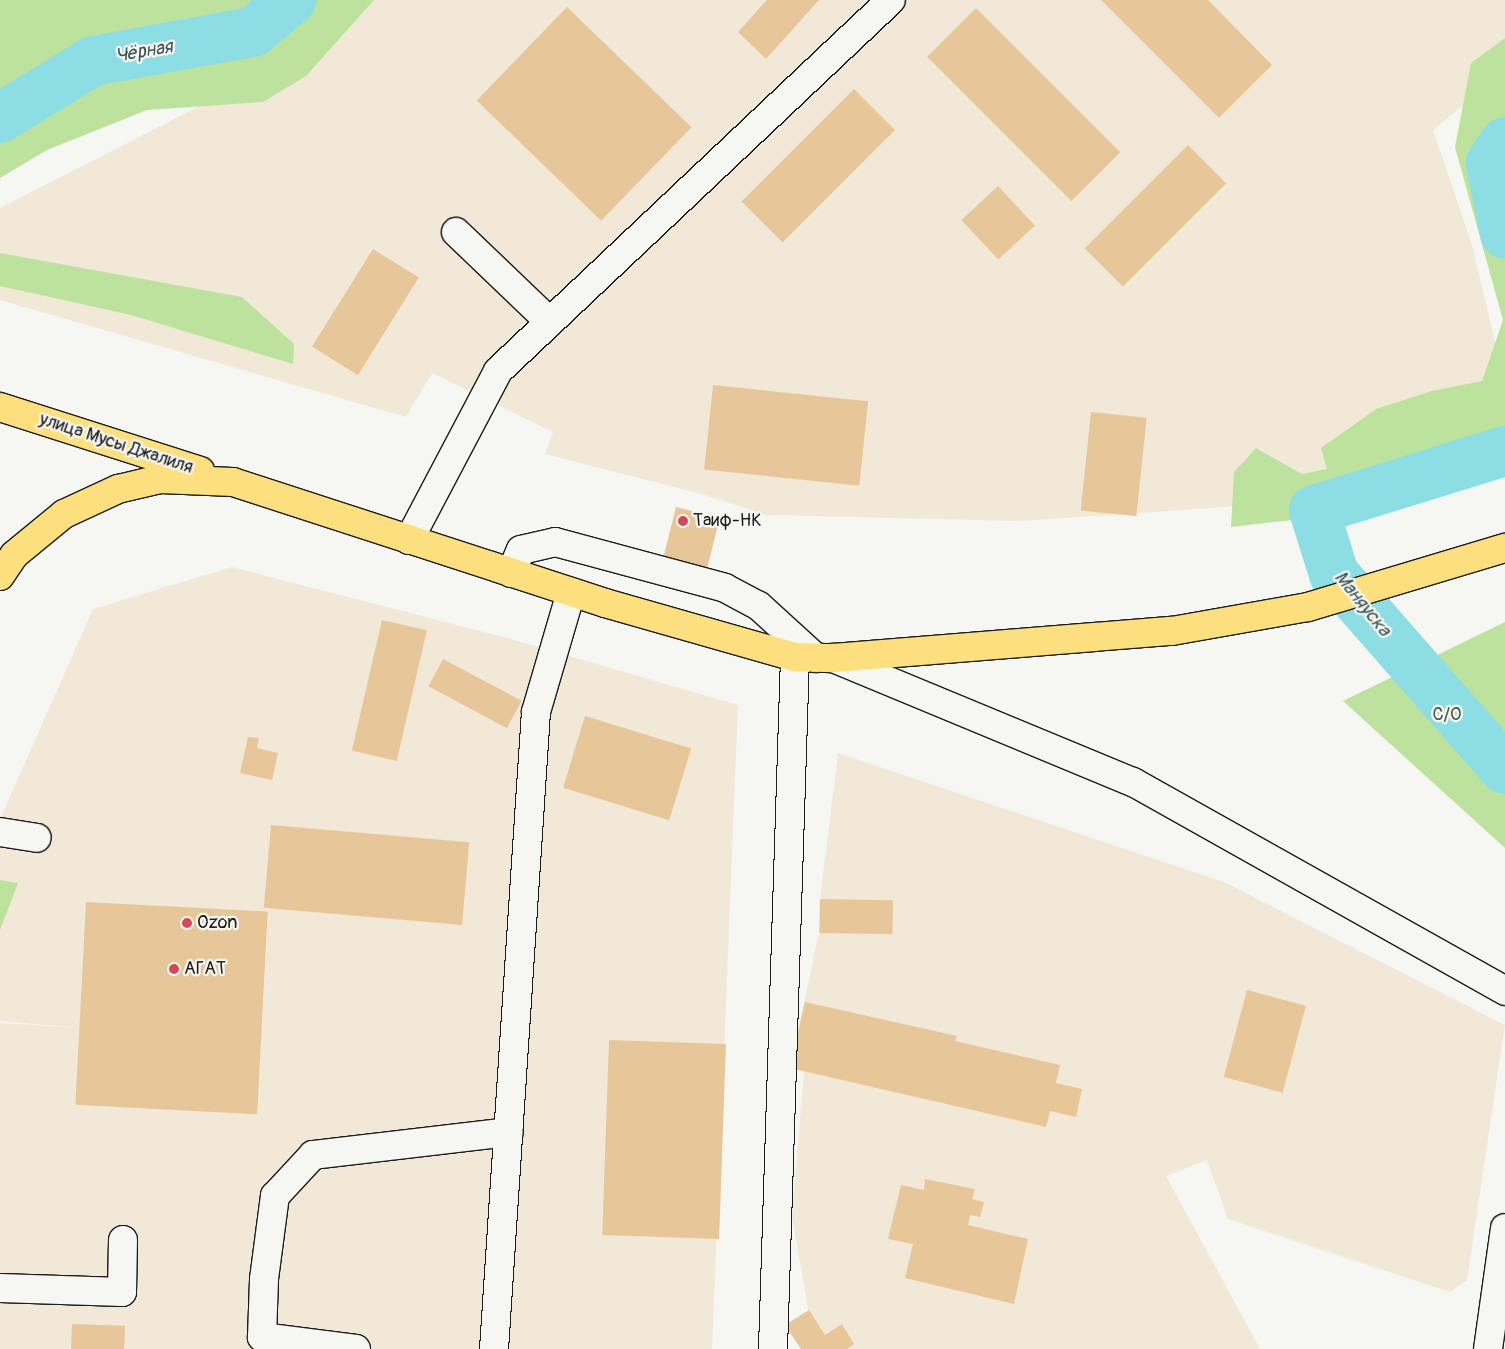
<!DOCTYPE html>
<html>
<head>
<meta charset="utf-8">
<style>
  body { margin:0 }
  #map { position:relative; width:1505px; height:1349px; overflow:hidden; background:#f6f6f2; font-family:Pangolin,sans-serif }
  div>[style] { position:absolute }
  .built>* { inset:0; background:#f2e8d8 }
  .green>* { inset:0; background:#bce29d }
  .river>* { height:50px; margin:-25px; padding:0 25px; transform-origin:25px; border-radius:25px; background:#8ddee4 }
  .building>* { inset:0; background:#e7c79a; transform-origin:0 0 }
  .roads { filter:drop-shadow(1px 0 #1c1c1c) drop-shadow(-1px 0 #1c1c1c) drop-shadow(0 1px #1c1c1c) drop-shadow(0 -1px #1c1c1c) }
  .minor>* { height:28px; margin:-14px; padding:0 14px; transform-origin:14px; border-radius:14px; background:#f6f6f2 }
  .major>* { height:28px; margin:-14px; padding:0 14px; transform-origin:14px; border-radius:14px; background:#fce080 }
  .dots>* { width:14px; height:14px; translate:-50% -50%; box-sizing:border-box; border:2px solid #f6f6f2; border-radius:50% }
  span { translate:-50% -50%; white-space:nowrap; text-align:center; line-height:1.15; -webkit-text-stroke:4.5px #f6f6f2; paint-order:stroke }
  .street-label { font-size:18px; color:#1c1c1c }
  .poi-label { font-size:18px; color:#1c1c1c }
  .left { translate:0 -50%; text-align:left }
  .park-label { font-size:18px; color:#4c5743 }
  .water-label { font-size:19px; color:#3e5658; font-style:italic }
</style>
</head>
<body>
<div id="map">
  <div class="built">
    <i style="clip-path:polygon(348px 0,1505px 0,1505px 77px,1492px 82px,1433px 130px,1472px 245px,1505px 384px,1385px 477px,1226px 507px,1021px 521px,767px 515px,705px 495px,545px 454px,553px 432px,432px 373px,406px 417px,0 300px,0 208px,296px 57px)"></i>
    <i style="clip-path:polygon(evenodd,232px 567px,511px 639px,738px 705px,712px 1349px,0 1349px,0 1023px,80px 1028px,0 1021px,0 819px,93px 609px,232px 567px,269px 860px,268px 910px,263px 1010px,269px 860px)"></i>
    <i style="clip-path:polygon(838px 753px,1224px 882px,1505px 1025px,1467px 1280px,1450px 1292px,1228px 1219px,1207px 1160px,1166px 1176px,1260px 1349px,815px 1349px,792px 1216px,804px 1071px,845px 1078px,790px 1068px,819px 933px,820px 899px)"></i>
  </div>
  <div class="green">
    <i style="clip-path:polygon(0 0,374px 0,306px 76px,263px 102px,147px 110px,47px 150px,0 178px)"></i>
    <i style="clip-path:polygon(1505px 38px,1505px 472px,1355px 513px,1231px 527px,1234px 472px,1256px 448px,1302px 474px,1327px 469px,1321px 448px,1376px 409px,1432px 391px,1482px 381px,1503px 320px,1455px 147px,1471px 63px)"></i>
    <i style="clip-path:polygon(0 253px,242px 297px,294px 344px,293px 364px,131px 315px,0 286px)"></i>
    <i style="clip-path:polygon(1505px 622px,1505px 848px,1343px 701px)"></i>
    <i style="clip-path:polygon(0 880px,18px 883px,0 930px)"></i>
  </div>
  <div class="river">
    <i style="left:0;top:118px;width:109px;rotate:-31.5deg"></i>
    <i style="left:93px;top:61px;width:163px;rotate:-10.3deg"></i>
    <i style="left:253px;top:32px;width:50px;rotate:-40.1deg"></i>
    <i style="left:1505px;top:142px;width:25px;rotate:124deg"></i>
    <i style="left:1491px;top:163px;width:72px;rotate:78.8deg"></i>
    <i style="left:1505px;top:451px;width:200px;rotate:162.8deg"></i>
    <i style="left:1314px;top:510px;width:67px;rotate:72.6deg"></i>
    <i style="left:1334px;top:574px;width:259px;rotate:48.8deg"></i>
  </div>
  <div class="building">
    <i style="clip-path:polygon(767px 0,819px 0,766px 59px,738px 32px)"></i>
    <i style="clip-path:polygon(1101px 0,1208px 0,1272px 65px,1219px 118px)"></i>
    <i style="left:567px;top:7px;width:173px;height:130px;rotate:44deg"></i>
    <i style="left:976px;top:8px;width:204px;height:69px;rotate:45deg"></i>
    <i style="left:854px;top:89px;width:58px;height:159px;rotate:45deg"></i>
    <i style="left:1188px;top:145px;width:54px;height:146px;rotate:45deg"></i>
    <i style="left:998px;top:186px;width:54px;height:50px;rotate:47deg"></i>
    <i style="left:373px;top:249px;width:54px;height:115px;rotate:32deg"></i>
    <i style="left:713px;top:385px;width:156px;height:85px;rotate:6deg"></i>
    <i style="left:1091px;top:412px;width:56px;height:99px;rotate:6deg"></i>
    <i style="left:676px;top:507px;width:45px;height:58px;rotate:14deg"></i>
    <i style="left:382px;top:620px;width:46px;height:134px;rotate:13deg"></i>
    <i style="left:443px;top:659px;width:89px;height:31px;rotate:28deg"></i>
    <i style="left:585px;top:716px;width:111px;height:75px;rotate:17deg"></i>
    <i style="clip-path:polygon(248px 737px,259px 738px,257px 748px,278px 753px,272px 780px,240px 773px)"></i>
    <i style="left:271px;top:825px;width:199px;height:83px;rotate:5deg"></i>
    <i style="left:820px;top:899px;width:73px;height:34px;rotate:1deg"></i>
    <i style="left:86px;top:902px;width:182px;height:203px;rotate:3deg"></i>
    <i style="left:1247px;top:990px;width:61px;height:90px;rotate:15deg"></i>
    <i style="clip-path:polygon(805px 1002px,957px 1036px,955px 1041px,1060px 1065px,1056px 1083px,1082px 1089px,1076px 1117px,1050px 1111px,1046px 1127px,790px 1068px)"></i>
    <i style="left:609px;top:1040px;width:117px;height:195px;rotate:2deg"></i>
    <i style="clip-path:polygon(925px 1179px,975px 1189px,972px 1199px,984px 1202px,980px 1217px,970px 1215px,968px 1225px,1028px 1239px,1014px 1304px,905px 1278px,913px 1244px,888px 1239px,901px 1185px,924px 1190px)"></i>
    <i style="clip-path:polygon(809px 1310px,825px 1335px,842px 1324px,854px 1344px,847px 1349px,801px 1349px,785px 1325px)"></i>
    <i style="left:72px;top:1324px;width:53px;height:25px;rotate:2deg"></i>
  </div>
  <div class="roads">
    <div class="minor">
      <i style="left:456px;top:232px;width:130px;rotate:43.8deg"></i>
      <i style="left:409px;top:540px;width:191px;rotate:-62.2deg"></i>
      <i style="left:498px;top:371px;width:540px;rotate:-43.35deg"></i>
      <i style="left:511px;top:573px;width:25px;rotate:-67deg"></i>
      <i style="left:521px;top:550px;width:35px;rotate:-13deg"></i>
      <i style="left:555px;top:542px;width:176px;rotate:15.1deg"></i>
      <i style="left:725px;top:588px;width:38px;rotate:28deg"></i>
      <i style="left:759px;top:606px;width:77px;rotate:42.4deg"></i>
      <i style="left:833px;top:658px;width:325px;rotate:22.5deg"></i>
      <i style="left:1133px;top:782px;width:427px;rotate:29.3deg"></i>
      <i style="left:0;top:832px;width:37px;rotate:9deg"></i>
      <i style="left:0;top:1288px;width:122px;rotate:1.9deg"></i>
      <i style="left:122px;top:1292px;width:52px;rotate:-88.9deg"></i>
      <i style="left:356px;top:1349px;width:95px;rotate:-172.7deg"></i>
      <i style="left:262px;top:1337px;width:58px;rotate:-88deg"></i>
      <i style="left:264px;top:1279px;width:84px;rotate:-82.5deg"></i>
      <i style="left:275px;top:1196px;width:56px;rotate:-47.2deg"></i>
      <i style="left:313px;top:1155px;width:197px;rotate:-6.7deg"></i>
      <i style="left:494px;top:1349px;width:638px;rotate:-86.23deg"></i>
      <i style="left:536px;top:712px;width:125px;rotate:-73.7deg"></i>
      <i style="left:773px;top:1349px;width:692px;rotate:-88.18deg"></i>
      <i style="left:1488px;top:1349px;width:122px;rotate:-82deg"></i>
    </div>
    <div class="major">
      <i style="left:0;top:407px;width:210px;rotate:17.7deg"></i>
      <i style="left:0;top:576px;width:25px;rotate:-56deg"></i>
      <i style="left:14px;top:555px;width:65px;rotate:-39.4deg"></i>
      <i style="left:64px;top:514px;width:60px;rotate:-24.8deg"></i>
      <i style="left:118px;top:489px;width:43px;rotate:-13.4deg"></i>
      <i style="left:160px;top:479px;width:73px;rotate:2.4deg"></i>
      <i style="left:233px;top:482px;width:391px;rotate:18deg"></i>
      <i style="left:605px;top:603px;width:198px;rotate:15.9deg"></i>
      <i style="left:795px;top:657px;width:38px;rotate:2deg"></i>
      <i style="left:833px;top:658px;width:340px;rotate:-4.6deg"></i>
      <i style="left:1172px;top:631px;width:138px;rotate:-10deg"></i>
      <i style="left:1308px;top:607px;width:206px;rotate:-16.7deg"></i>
    </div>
  </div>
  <div class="dots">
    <i style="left:683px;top:521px;background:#d1495b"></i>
    <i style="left:187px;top:923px;background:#d1495b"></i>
    <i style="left:174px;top:969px;background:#d1495b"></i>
  </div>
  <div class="street-label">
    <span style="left:116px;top:444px;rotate:18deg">улица Мусы Джалиля</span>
  </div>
  <div class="poi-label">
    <span class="left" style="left:693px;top:521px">Таиф-НК</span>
    <span class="left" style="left:197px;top:923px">Ozon</span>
    <span class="left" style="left:184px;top:969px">АГАТ</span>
  </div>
  <div class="park-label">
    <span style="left:1447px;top:715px">С/О</span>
  </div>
  <div class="water-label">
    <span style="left:144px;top:52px;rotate:-10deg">Чёрная</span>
    <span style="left:1362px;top:604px;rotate:51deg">Маняуска</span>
  </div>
</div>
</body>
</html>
